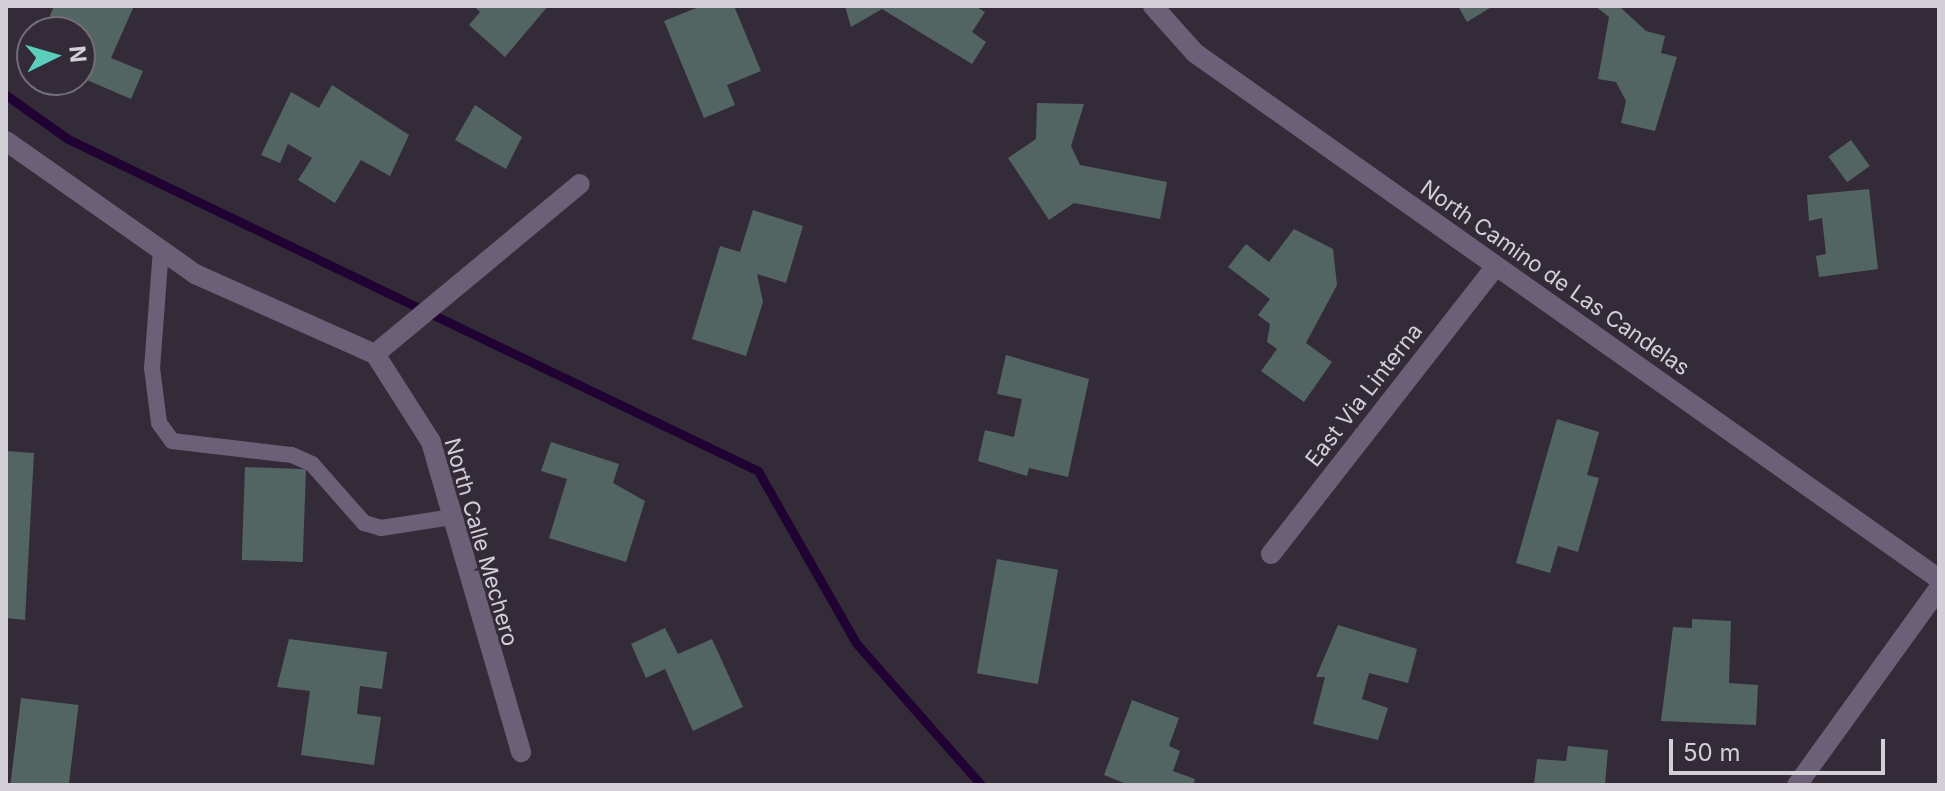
<!DOCTYPE html>
<html>
<head>
<meta charset="utf-8">
<style>
  body { margin:0 }
  #map { position:relative; width:1945px; height:791px; overflow:hidden; background:#332c38; font-family:Inter,sans-serif }
  div>[style] { position:absolute }
  .stream>* { height:9px; margin:-4.5px; padding:0 4.5px; transform-origin:4.5px; border-radius:4.5px; background:#200332 }
  .building>* { inset:0; background:#536562; transform-origin:0 0 }
  .service>* { height:16px; margin:-8px; padding:0 8px; transform-origin:8px; border-radius:8px; background:#6c6078 }
  .minor>* { height:20px; margin:-10px; padding:0 10px; transform-origin:10px; border-radius:10px; background:#6c6078 }
  span { translate:-50% -50%; white-space:nowrap; text-align:center; line-height:1.15; -webkit-text-stroke:6px #332c38; paint-order:stroke }
  .street-label { font-size:22px; color:#d3cfd7 }
  .frame { position:absolute; inset:0; border:8px solid #d3cfd7; pointer-events:none }
  .north { position:absolute; left:16px; top:16px; width:80px; height:80px; box-sizing:border-box; background:#332c38; border:2px solid #736d78; border-radius:50%; rotate:85deg; font-size:22px; font-weight:700; line-height:32px; text-align:center; color:#d3cfd7 }
  .north::after { content:''; display:block; margin:auto; width:28px; height:36px; background:#5bcebc; clip-path:polygon(50% 0,100% 100%,50% 72%,0 100%) }
  .scale { position:absolute; left:1669px; top:739px; width:216px; height:36px; box-sizing:border-box; border:4px solid #d3cfd7; border-top:0; padding-left:10px; font-size:24px; line-height:28px; white-space:nowrap; color:#d3cfd7; -webkit-text-stroke:6px #332c38; paint-order:stroke }
</style>
</head>
<body>
<div id="map">
  <div class="stream">
    <i style="left:6px;top:95px;width:76px;rotate:35.4deg"></i>
    <i style="left:68px;top:139px;width:766px;rotate:25.69deg"></i>
    <i style="left:758px;top:471px;width:198px;rotate:60.3deg"></i>
    <i style="left:856px;top:643px;width:189px;rotate:48.6deg"></i>
  </div>
  <div class="building">
    <i style="clip-path:polygon(54px 6px,134px 6px,111px 58px,143px 71px,131px 99px,80px 77px,93px 46px,80px 40px,80px 32px,46px 25px)"></i>
    <i style="clip-path:polygon(474px 6px,548px 6px,505px 57px,469px 25px,480px 12px)"></i>
    <i style="clip-path:polygon(701px 6px,734px 6px,761px 71px,727px 85px,735px 105px,704px 118px,664px 21px)"></i>
    <i style="clip-path:polygon(845px 6px,975px 6px,985px 12px,972px 32px,986px 42px,972px 64px,882px 9px,851px 27px)"></i>
    <i style="clip-path:polygon(1458px 6px,1493px 6px,1467px 22px)"></i>
    <i style="clip-path:polygon(1595px 6px,1619px 6px,1646px 31px,1665px 36px,1661px 53px,1677px 57px,1655px 131px,1621px 123px,1626px 101px,1616px 82px,1598px 79px,1609px 17px)"></i>
    <i style="clip-path:polygon(332px 85px,409px 135px,390px 176px,361px 160px,335px 203px,298px 180px,312px 158px,288px 144px,280px 163px,261px 155px,291px 92px,319px 108px)"></i>
    <i style="clip-path:polygon(1037px 103px,1084px 104px,1071px 146px,1080px 165px,1167px 182px,1160px 219px,1074px 203px,1049px 220px,1008px 158px,1036px 139px)"></i>
    <i style="clip-path:polygon(475px 105px,522px 137px,506px 169px,455px 140px)"></i>
    <i style="left:1851px;top:140px;width:32px;height:28px;rotate:54deg"></i>
    <i style="clip-path:polygon(1869px 189px,1878px 269px,1819px 277px,1816px 256px,1826px 254px,1822px 218px,1809px 221px,1807px 195px)"></i>
    <i style="clip-path:polygon(753px 210px,803px 226px,786px 283px,757px 274px,763px 302px,746px 356px,692px 339px,720px 246px,740px 252px)"></i>
    <i style="clip-path:polygon(1294px 229px,1333px 249px,1337px 285px,1306px 343px,1332px 362px,1304px 402px,1261px 371px,1277px 349px,1267px 342px,1270px 324px,1258px 315px,1270px 299px,1228px 267px,1246px 244px,1269px 262px)"></i>
    <i style="clip-path:polygon(1006px 355px,1089px 379px,1068px 477px,1029px 468px,1027px 476px,978px 461px,985px 430px,1014px 437px,1022px 399px,997px 394px)"></i>
    <i style="clip-path:polygon(1557px 419px,1599px 432px,1587px 475px,1599px 478px,1578px 552px,1558px 546px,1550px 573px,1516px 563px)"></i>
    <i style="clip-path:polygon(551px 442px,619px 464px,613px 483px,645px 501px,626px 562px,549px 538px,567px 479px,541px 471px)"></i>
    <i style="clip-path:polygon(6px 451px,34px 453px,25px 620px,6px 618px)"></i>
    <i style="left:245px;top:467px;width:61px;height:93px;rotate:2deg"></i>
    <i style="left:997px;top:559px;width:62px;height:116px;rotate:10deg"></i>
    <i style="clip-path:polygon(1692px 619px,1731px 621px,1729px 683px,1758px 685px,1756px 725px,1661px 721px,1673px 627px,1692px 628px)"></i>
    <i style="clip-path:polygon(1338px 625px,1417px 649px,1408px 683px,1369px 673px,1362px 699px,1388px 708px,1378px 740px,1313px 724px,1325px 677px,1316px 677px)"></i>
    <i style="clip-path:polygon(665px 628px,678px 654px,712px 639px,743px 707px,693px 731px,665px 669px,646px 678px,631px 644px)"></i>
    <i style="clip-path:polygon(289px 639px,387px 652px,382px 689px,360px 686px,357px 714px,381px 717px,374px 765px,301px 755px,310px 691px,277px 687px)"></i>
    <i style="left:21px;top:698px;width:58px;height:88px;rotate:7deg"></i>
    <i style="clip-path:polygon(1132px 700px,1179px 718px,1169px 746px,1180px 751px,1173px 771px,1195px 779px,1193px 785px,1129px 785px,1104px 775px)"></i>
    <i style="clip-path:polygon(1568px 746px,1608px 750px,1605px 785px,1534px 785px,1537px 759px,1566px 761px)"></i>
  </div>
  <div class="service">
    <i style="left:161px;top:249px;width:119px;rotate:94.3deg"></i>
    <i style="left:152px;top:368px;width:55px;rotate:82.7deg"></i>
    <i style="left:159px;top:423px;width:22px;rotate:54deg"></i>
    <i style="left:172px;top:441px;width:121px;rotate:6.7deg"></i>
    <i style="left:292px;top:455px;width:22px;rotate:24deg"></i>
    <i style="left:312px;top:464px;width:79px;rotate:48.6deg"></i>
    <i style="left:364px;top:523px;width:18px;rotate:16deg"></i>
    <i style="left:381px;top:528px;width:73px;rotate:-8.7deg"></i>
  </div>
  <div class="minor">
    <i style="left:1153px;top:6px;width:63px;rotate:48.2deg"></i>
    <i style="left:1195px;top:53px;width:911px;rotate:35.26deg"></i>
    <i style="left:6px;top:141px;width:231px;rotate:35.1deg"></i>
    <i style="left:195px;top:274px;width:197px;rotate:24deg"></i>
    <i style="left:375px;top:354px;width:104px;rotate:57.5deg"></i>
    <i style="left:431px;top:442px;width:323px;rotate:73.8deg"></i>
    <i style="left:375px;top:354px;width:266px;rotate:-39.7deg"></i>
    <i style="left:1271px;top:554px;width:365px;rotate:-52deg"></i>
    <i style="left:1797px;top:785px;width:243px;rotate:-54.2deg"></i>
  </div>
  <div class="street-label">
    <span style="left:1555px;top:278px;rotate:35deg">North Camino de Las Candelas</span>
    <span style="left:1364px;top:395px;rotate:-52deg">East Via Linterna</span>
    <span style="left:481px;top:542px;rotate:74deg">North Calle Mechero</span>
  </div>
  <div class="frame"></div>
  <div class="north">N</div>
  <div class="scale">50 m</div>
</div>
</body>
</html>
